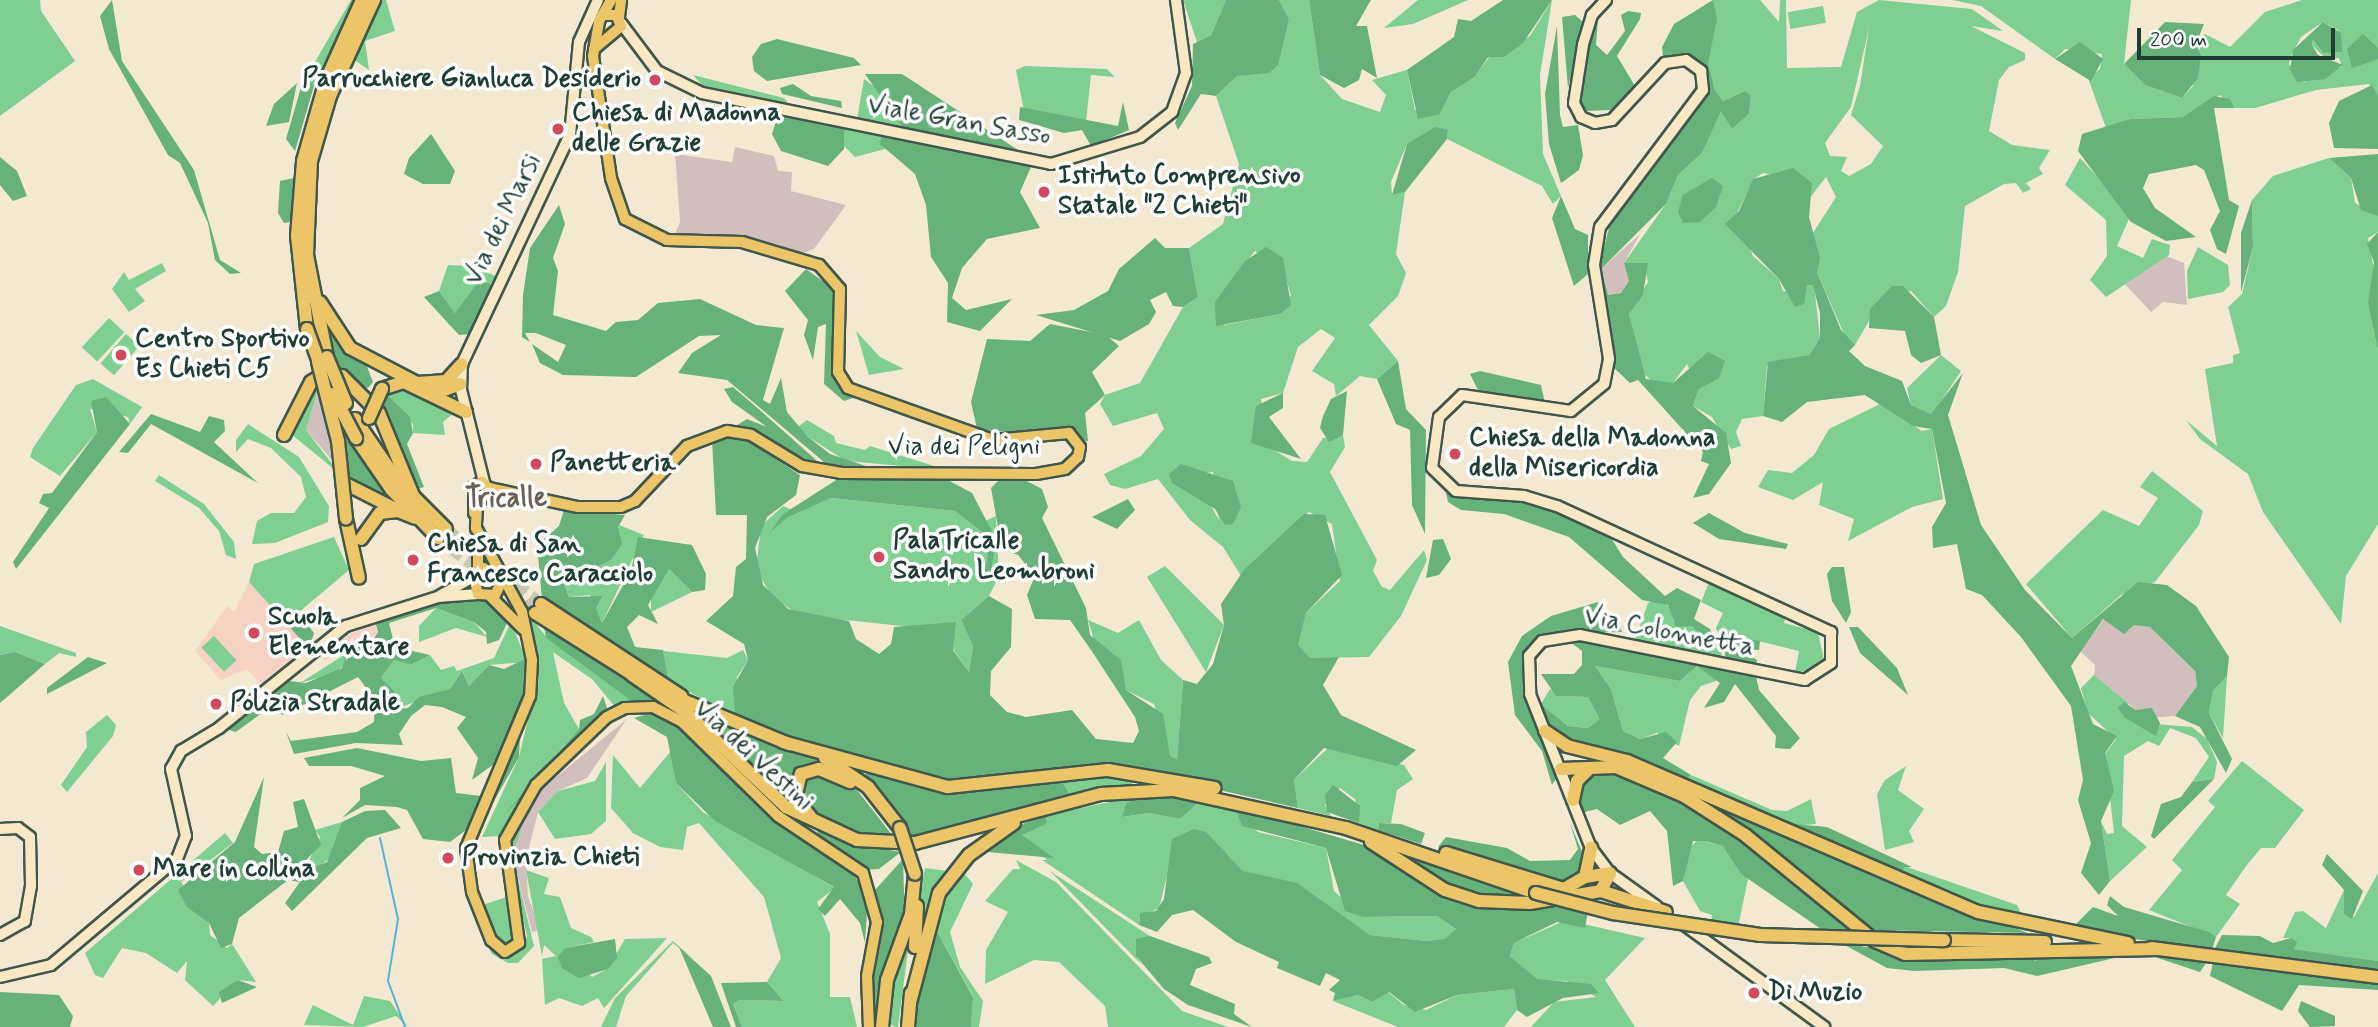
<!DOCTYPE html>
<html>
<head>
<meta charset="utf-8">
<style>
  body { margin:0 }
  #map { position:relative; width:2378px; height:1027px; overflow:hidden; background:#f3e9d2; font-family:Mynerve,sans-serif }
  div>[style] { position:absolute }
  .built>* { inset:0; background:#f5d2c3 }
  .industrial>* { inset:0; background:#d1bfbd }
  .green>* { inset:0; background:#7ecf90; transform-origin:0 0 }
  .forest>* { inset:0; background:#66b27a }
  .stream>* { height:2px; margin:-1px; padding:0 1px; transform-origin:1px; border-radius:1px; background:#5ab1d7 }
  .highway-tunnel>* { height:12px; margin-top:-6px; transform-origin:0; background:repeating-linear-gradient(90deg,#c9c7b2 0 12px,transparent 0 18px) }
  .roads { filter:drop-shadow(2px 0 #3f574c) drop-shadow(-2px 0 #3f574c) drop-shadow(0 2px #3f574c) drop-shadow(0 -2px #3f574c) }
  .secondary>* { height:10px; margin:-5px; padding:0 5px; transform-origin:5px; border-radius:5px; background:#f8e8c3 }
  .primary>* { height:10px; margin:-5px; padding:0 5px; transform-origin:5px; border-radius:5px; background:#edc569 }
  .highway>* { height:12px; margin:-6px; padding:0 6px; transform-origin:6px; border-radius:6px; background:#edc569 }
  .bridges { filter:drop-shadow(2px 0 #3f574c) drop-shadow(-2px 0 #3f574c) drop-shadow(0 2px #3f574c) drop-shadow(0 -2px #3f574c) }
  .highway-bridge>* { height:12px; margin:-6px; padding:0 6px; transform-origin:6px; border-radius:6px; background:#edc569 }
  .dots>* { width:19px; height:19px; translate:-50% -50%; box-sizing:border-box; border:4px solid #fff; border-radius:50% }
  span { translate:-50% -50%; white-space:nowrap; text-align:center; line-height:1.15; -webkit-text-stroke:7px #fff; paint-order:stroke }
  .poi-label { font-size:26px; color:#1f3d34; font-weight:700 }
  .right { translate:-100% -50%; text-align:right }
  .left { translate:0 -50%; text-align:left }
  .street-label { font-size:26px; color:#1f3d34 }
  .neighbourhood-label { font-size:28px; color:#6a6057; font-weight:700 }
  .scale { position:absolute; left:2137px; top:28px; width:198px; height:32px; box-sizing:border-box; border:4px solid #1f3d34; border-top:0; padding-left:9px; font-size:21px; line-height:24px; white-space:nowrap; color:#1f3d34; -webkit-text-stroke:5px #fff; paint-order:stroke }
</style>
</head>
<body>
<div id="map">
  <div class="built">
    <i style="clip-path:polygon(249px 582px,309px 649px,263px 686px,247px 669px,221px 680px,195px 651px,227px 606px,234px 612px)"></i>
    <i style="clip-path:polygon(375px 621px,379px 643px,339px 650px,325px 661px,318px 652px)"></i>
  </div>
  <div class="industrial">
    <i style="clip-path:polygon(735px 147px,774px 156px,778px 171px,792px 172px,791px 191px,846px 205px,814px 249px,800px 254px,777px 244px,675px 234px,680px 222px,675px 154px,732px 162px)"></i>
    <i style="clip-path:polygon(1640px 234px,1624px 263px,1630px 280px,1621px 293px,1607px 295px,1601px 269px)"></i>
    <i style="clip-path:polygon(2164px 255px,2184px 263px,2187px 305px,2163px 302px,2151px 312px,2123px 282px)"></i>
    <i style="clip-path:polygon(319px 386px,339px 468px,306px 430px)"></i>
    <i style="clip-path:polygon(2104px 619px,2150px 627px,2195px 671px,2197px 686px,2175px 716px,2146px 718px,2094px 675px,2095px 665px,2080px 651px)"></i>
    <i style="clip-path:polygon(627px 719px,587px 778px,558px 791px,538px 812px,526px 859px,528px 896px,540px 930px,532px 932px,512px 855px,516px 835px,539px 791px)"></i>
  </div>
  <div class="green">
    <i style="clip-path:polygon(0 0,40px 0,41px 11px,75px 61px,0 116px)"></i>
    <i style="clip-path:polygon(351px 0,357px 0,314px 86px,302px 84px)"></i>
    <i style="clip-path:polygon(379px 0,386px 0,395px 31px,365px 41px,369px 70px,353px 59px)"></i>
    <i style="clip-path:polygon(1183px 0,1226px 0,1211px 35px,1197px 42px)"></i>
    <i style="clip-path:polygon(evenodd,1279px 0,1309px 0,1320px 75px,1342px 99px,1380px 112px,1386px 95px,1372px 80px,1407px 70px,1415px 110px,1440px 114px,1451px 92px,1475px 77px,1489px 57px,1530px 36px,1552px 0,1540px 75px,1543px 154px,1561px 196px,1553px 204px,1542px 186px,1447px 139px,1448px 131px,1407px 144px,1391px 182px,1392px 195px,1405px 192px,1396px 254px,1406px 273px,1398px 296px,1369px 325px,1398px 361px,1377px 379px,1360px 376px,1336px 396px,1334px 384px,1312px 371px,1335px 338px,1321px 329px,1298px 347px,1283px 393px,1261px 399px,1271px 448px,1292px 461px,1307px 462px,1323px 438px,1343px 435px,1345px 447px,1330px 472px,1377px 560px,1373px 571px,1382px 587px,1390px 590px,1424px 550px,1427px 560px,1401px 616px,1369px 657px,1310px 658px,1297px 645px,1306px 613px,1340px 581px,1332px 524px,1309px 512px,1241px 576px,1223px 547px,1190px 520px,1158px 479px,1125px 489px,1110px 485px,1104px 474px,1141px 456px,1164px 429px,1157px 413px,1113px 426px,1100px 404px,1105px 395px,1140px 383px,1183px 307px,1198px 297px,1189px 248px,1223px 224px,1239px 164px,1216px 96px,1237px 76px,1258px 72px,1281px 41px,1289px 19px,1279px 0,1255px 251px,1286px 279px,1291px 295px,1280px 314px,1224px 325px,1225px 289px,1255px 251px,1279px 0,1188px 466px,1199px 474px,1213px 472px,1219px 520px,1188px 466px)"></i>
    <i style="clip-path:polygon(1418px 0,1468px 0,1413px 24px,1384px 28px)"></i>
    <i style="clip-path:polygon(evenodd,1713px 0,1760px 0,1779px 22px,1780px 0,1786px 0,1787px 68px,1841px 67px,1857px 12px,1879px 0,1972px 9px,2003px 31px,1971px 26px,2025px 53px,2025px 60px,2009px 67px,1999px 80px,1989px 131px,2012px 145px,2050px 150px,2039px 168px,2043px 174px,2026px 183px,2031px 189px,2023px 193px,2016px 183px,2004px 184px,1965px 206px,1958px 272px,1946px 306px,1934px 317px,1911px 291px,1883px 297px,1855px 345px,1847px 341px,1817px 272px,1813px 233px,1836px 197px,1826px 177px,1809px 199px,1811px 183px,1763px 173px,1754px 179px,1736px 215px,1753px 256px,1779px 279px,1783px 291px,1804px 294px,1807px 285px,1814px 285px,1820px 338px,1809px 355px,1767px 366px,1763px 416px,1742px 419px,1736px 432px,1741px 446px,1731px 449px,1712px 417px,1693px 406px,1699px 389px,1687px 364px,1673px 383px,1654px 383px,1642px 372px,1629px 314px,1648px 282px,1644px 263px,1624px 263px,1666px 204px,1678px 175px,1702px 153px,1721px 109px,1732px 129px,1749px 114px,1751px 95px,1745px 91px,1723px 101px,1715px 90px,1708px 63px,1713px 0,1869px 28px,1860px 86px,1851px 115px,1883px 146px,1871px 164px,1849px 176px,1841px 171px,1847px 157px,1830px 156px,1825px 143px,1851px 107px,1869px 28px)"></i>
    <i style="clip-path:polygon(evenodd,1952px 0,2131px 0,2124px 64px,2145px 85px,2182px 98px,2193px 86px,2195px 46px,2205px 34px,2230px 47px,2265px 12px,2302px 0,2378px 0,2378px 96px,2369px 84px,2316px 90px,2255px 108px,2234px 108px,2220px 95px,2183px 117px,2130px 119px,2106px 128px,2088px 78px,2100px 69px,2102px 54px,2065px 49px,2055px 59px,1981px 6px,1952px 0,2323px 22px,2338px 30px,2341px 49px,2323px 53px,2313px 38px,2312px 45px,2326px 59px,2339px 58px,2342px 67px,2304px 82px,2289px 64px,2291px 56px,2301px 37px,2323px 22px)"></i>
    <i style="left:1823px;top:6px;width:17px;height:36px;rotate:80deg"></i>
    <i style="clip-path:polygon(1025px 66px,1107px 69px,1115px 77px,1091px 75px,1086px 122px,1024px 111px,1016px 70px)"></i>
    <i style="clip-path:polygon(693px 75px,784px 98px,790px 105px,703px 86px)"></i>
    <i style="clip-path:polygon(864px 79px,875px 87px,904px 129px,857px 119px)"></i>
    <i style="clip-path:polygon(844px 128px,882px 135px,885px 149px,855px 157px,842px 144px)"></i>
    <i style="clip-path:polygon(2080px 158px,2125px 207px,2129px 219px,2117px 246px,2143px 258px,2152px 239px,2170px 245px,2169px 255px,2106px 297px,2090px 280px,2107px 256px,2106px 220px,2065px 185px)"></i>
    <i style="clip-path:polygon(2329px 158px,2351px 178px,2355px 203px,2378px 216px,2378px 232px,2368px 238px,2375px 274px,2368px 304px,2378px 351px,2378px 524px,2346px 576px,2341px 624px,2263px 512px,2248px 474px,2200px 439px,2186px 420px,2217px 446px,2205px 369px,2233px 363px,2233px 355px,2240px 353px,2228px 307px,2242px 294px,2253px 247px,2252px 200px,2273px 176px)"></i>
    <i style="clip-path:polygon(2198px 247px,2228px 265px,2230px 285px,2223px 292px,2188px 299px,2187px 271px)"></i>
    <i style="clip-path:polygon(162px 263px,166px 271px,135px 289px,145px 301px,129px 312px,112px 289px,124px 272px,129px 280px)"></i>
    <i style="clip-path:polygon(448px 265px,470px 266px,498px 277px,455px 313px,439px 291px)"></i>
    <i style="left:109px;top:318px;width:21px;height:40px;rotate:43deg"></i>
    <i style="clip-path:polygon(856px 331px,880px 357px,904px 369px,869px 375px)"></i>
    <i style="left:126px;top:334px;width:18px;height:39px;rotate:41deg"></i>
    <i style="clip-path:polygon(1941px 355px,1961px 371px,1932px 415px,1911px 405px,1907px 388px)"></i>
    <i style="clip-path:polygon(93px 379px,142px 407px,130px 424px,128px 417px,90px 409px,97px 432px,60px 476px,30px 457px,33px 448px,76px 385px)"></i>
    <i style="clip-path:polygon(311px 382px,319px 386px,306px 430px,340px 474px,291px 434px)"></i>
    <i style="clip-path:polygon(405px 387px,455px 412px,443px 422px,445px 435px,413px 433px,413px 424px,385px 393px)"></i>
    <i style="clip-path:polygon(1880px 404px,1922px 431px,1932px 429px,1943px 499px,1912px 507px,1848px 541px,1854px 519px,1819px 505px,1823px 482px,1793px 500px,1758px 487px,1768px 470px,1792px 473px,1814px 455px,1829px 429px)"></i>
    <i style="clip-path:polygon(807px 420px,834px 436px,836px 443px,865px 450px,870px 446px,947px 470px,846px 461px,807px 436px,798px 427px)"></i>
    <i style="clip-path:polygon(248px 424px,299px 457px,329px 506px,328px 522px,275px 543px,252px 544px,257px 521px,271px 513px,294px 513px,306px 497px,301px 477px,271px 448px,248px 439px,236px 452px,236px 440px)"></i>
    <i style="clip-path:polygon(2152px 471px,2203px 511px,2199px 525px,2155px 582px,2121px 595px,2072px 638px,2026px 584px,2103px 510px,2139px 526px,2158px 498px,2140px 487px)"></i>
    <i style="clip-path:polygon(159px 475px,204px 504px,234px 542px,236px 559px,226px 555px,219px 531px,199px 508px,155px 481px)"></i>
    <i style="clip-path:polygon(831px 498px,955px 511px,977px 525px,996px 516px,999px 576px,989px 596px,961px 620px,973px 646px,969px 672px,953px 649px,955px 622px,921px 628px,799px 615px,772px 597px,756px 569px,761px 526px,783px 506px,797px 512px)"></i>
    <i style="clip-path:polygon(619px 525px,644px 535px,602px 623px,590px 595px,569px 597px,564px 582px,611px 560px)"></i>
    <i style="clip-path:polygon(334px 537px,349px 570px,286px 623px,249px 582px,254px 564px)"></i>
    <i style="clip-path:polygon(1165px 566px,1224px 625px,1206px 672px,1147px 577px)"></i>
    <i style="clip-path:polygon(669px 569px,692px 592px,651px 612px,651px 594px)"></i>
    <i style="clip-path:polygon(1710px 580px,1786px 616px,1784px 623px,1818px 632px,1824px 660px,1815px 670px,1795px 672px,1799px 651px,1742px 637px,1724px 645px,1716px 628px,1723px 613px,1701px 602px)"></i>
    <i style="clip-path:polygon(1657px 598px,1672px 609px,1673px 621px,1691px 626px,1722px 653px,1721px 660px,1635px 640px,1648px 603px)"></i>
    <i style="clip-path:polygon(436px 608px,474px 622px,487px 637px,456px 628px,419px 642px,419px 626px)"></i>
    <i style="clip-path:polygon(531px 618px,549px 640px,640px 702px,615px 707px,593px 680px,553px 652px,564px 703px,579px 729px,526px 789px,503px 836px,482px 837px,519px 757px,536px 687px)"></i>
    <i style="clip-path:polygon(1088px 620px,1118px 633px,1139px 620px,1161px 660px,1183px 680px,1177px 759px,1170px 756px,1154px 704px,1126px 690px,1115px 655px,1094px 640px)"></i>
    <i style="clip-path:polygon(511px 622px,527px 662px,489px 665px,469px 686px,462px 671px,450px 689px,396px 709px,381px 678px,394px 660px,411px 665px,430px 655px,441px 670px,454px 666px,457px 671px,494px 658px)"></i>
    <i style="clip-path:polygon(0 626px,76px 653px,76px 657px,59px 653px,45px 664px,15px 652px,0 655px)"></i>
    <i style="left:214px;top:636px;width:33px;height:17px;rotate:47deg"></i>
    <i style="clip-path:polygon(743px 650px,748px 660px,737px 677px,735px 715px,669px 682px,663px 651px,727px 658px)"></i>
    <i style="clip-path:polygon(347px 653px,347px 663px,333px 674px,300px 683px)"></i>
    <i style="clip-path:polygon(1595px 666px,1680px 681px,1697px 666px,1719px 680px,1701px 686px,1690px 700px,1679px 746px,1657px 733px,1640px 739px,1623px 731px,1611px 689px)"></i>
    <i style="clip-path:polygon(2094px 675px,2128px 703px,2131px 722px,2192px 727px,2207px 739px,2217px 762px,2214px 779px,2192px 782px,2209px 757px,2196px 738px,2170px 728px,2159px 746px,2148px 741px,2124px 756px,2122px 826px,2147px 847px,2110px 881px,2101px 821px,2107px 834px,2114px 833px,2105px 754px,2116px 739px,2088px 713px,2081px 688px)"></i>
    <i style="clip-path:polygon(2227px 676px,2223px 738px,2209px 713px,2213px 691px)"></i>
    <i style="clip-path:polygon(1550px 689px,1559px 696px,1588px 697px,1601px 719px,1588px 728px,1568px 726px,1541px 704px)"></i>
    <i style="clip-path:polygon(107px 715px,116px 725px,113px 736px,67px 792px,61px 785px,87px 747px,86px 732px)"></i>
    <i style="clip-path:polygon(1328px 748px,1404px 765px,1413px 779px,1397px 790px,1391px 823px,1379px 823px,1378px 830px,1359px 823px,1355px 799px,1340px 788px,1325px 805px,1331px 816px,1298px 808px,1294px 780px)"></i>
    <i style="clip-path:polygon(671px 751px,676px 783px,703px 812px,835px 888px,817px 902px,830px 934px,830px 997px,850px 997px,857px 1027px,742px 1027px,733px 1004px,739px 1000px,782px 1001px,767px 982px,781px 958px,764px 897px,699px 823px,687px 827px,683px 850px,660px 847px,633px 833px,611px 808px,613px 755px,640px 788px)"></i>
    <i style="clip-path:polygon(2242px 761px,2304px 810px,2275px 848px,2261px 848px,2246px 866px,2226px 895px,2240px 904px,2216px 937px,2149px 910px,2182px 870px,2172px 860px,2215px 807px,2208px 801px)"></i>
    <i style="clip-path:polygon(606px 762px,606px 821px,591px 834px,555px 839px,538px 812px,558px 791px,595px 781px)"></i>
    <i style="clip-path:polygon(1906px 766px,1898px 790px,1924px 809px,1909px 831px,1914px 842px,1885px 850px,1877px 794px,1885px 780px)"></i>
    <i style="clip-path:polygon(1132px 774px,1132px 785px,1070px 795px,1060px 777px)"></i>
    <i style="clip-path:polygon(1691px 775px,1772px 810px,1787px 811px,1811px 799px,1816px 824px,1788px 826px,1684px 782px)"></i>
    <i style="clip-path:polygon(1139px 796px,1123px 817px,1149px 813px,1180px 819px,1199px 802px,1235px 807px,1258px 832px,1326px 848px,1334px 891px,1363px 917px,1437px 916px,1456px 929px,1445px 940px,1427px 941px,1370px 935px,1327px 905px,1243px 871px,1228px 855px,1167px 876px,1159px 908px,1139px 918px,1139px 925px,1042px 860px,1047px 860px,1022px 835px,1046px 823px,1047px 815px)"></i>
    <i style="clip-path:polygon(527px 811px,512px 855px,534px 946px,518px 963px,508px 963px,492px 954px,479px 930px,490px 946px,508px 955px,524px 947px,527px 936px,507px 847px)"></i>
    <i style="clip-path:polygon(342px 822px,334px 854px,314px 872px,304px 872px,320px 837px,315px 830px)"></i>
    <i style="clip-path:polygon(225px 833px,233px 843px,181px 882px,209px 923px,210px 935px,227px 948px,232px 944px,256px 982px,238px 980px,213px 1006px,185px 980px,187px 961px,177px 973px,146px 953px,122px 948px,103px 978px,95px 975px,85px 953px)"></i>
    <i style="clip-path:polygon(1698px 839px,1723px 846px,1748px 879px,1738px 927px,1711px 923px,1712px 915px,1700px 911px,1683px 881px,1689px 849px)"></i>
    <i style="clip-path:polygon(1016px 860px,1056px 882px,1182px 1011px,1228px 1027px,1108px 1027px,1105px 1006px,1059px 962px,1034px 960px,985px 984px,986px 950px,1008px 912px,985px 901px,1013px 869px,1020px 869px)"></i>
    <i style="clip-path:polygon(1904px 866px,2017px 905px,2026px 924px,1903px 876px)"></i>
    <i style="clip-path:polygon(925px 868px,948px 871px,923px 919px,920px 898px)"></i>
    <i style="clip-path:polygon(960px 868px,973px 884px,950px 932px,960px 967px,983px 1001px,979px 1027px,971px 1027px,973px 996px,935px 928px,940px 894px)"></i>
    <i style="clip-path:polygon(526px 870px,549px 878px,544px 894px,560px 897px,571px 928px,591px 937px,594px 942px,565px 948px,592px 977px,607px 969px,625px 939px,667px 938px,604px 1008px,598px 998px,582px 1006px,559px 998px,545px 1005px,542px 959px,556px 956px,544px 945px,542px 956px)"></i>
    <i style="clip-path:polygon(1050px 871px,1150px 936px,1136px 956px,1142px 965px)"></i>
    <i style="clip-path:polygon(2378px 873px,2378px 961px,2293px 949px,2291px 938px,2283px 938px,2295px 912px,2303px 911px,2326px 928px,2344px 890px,2344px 914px,2354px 917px)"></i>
    <i style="clip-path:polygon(507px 897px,515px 939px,508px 944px,497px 941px,479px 906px)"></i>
    <i style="clip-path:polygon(1566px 920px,1645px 938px,1605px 980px,1635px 1027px,1531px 1027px,1554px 1002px,1596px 997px,1566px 981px,1537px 980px,1510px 956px,1514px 943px)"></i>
    <i style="clip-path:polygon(910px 935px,898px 1027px,895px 1027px,885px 1021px,885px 999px)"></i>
    <i style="clip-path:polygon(673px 941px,692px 958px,673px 943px,626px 996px,616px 1027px,601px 1027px,615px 998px)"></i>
    <i style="clip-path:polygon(1514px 989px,1517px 1010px,1504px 1027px,1398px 1027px,1333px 1001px,1358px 995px,1372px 1002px,1388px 992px,1404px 1005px,1426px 1010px,1457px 995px)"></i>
    <i style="clip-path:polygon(364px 996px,390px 1001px,408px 1027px,396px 1016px,363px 1027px,304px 1025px,313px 1005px,353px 1025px)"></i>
  </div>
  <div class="forest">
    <i style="clip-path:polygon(112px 0,122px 61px,194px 170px,220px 260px,241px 273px,230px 274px,215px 260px,208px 223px,180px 163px,168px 155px,109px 49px,100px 16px)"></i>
    <i style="clip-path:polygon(1226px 0,1279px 0,1289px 19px,1278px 65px,1269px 73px,1237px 76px,1216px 96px,1201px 94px,1178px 130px,1175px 123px,1192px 86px,1193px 44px,1211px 35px)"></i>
    <i style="clip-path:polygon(1309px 0,1371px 0,1356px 26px,1367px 26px,1377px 78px,1362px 69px,1359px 80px,1344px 88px,1320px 75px)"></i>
    <i style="clip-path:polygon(1503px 0,1552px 0,1523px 43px,1504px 57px,1488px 57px,1475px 77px,1451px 92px,1440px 114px,1418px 119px,1407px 70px,1454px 37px,1458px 19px,1471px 21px)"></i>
    <i style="clip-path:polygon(1713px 0,1717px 19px,1708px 63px,1715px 90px,1723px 101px,1745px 91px,1751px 95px,1749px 114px,1732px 129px,1721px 111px,1702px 153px,1678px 175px,1666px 204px,1601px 269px,1608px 295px,1621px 293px,1629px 281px,1624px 263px,1648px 263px,1643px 295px,1629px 314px,1646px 379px,1673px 383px,1708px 352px,1725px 361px,1719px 378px,1699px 389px,1693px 406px,1726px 433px,1731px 463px,1709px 494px,1693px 498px,1709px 464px,1701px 461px,1703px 452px,1638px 380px,1630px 383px,1613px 367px,1598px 272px,1610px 224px,1705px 97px,1702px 66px,1687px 57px,1663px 56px,1662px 47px,1674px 24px)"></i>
    <i style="clip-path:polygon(1628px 11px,1641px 13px,1640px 19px,1617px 56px,1635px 86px,1611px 110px,1584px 111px,1577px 102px,1591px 24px,1598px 20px,1596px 45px,1607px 55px,1625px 31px,1621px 15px)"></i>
    <i style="clip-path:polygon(1575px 15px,1584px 23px,1568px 88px,1562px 17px)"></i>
    <i style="clip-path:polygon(2165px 22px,2204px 24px,2195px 46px,2201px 55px,2198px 78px,2182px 98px,2145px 85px,2124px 64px)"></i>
    <i style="clip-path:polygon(2323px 22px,2341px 33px,2342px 52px,2323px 53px,2313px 39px,2312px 45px,2318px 55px,2343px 65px,2325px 79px,2297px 82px,2290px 70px,2293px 50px)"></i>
    <i style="clip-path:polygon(1557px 26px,1560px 115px,1563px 127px,1578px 125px,1583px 155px,1579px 170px,1561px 183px,1549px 144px,1545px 94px)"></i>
    <i style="clip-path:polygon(2363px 34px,2378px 48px,2378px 59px,2352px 68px,2347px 49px)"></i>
    <i style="clip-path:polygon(777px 39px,854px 58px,861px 65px,767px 81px,754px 71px,752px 57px,761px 44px)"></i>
    <i style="clip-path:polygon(2080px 42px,2103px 59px,2091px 81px,2055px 59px)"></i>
    <i style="clip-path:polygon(865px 74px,902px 74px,1024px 154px,904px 129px)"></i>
    <i style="clip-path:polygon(310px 82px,314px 86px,295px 151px,286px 139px,302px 84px)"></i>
    <i style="clip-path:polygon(297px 83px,289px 122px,266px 126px,274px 104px)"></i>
    <i style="clip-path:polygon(793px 84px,811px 96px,841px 101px,842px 108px,782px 94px,780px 88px)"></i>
    <i style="clip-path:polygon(2372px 85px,2378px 96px,2378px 149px,2334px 148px,2329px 123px,2339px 101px)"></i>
    <i style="clip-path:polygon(2214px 96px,2230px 99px,2234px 108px,2214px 108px,2229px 200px,2239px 206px,2226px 254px,2217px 249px,2210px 230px,2220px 211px,2204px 170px,2196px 165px,2149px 174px,2143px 188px,2155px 208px,2196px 237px,2166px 241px,2131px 222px,2078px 151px,2082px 134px,2130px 119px,2183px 117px)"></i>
    <i style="clip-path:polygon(1123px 102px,1129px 130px,1091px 146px,1082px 130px,1064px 133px,1019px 120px,1020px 107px,1118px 126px)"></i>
    <i style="clip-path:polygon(778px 115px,844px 128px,844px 149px,828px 166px,781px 151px,772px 134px)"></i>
    <i style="clip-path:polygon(1435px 127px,1448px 130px,1447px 139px,1405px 192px,1392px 195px,1407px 144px)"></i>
    <i style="clip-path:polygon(431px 134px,455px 171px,450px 184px,423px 184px,404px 174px,409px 158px)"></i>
    <i style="clip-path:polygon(882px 135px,1031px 167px,1020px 192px,1040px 228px,987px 239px,962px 268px,952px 298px,966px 310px,1012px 299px,980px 331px,947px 322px,948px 283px,931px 257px,926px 205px,915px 174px,880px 144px)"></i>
    <i style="clip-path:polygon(2378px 154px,2378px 216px,2361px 210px,2351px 178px,2329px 158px)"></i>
    <i style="clip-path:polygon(0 157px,17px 171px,27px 196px,13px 201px,0 185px)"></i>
    <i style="clip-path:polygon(1793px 168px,1812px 183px,1809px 217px,1820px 258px,1817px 272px,1841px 330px,1855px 345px,1849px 351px,1865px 366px,1902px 381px,1911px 405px,1931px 414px,1963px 373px,1948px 415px,1981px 525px,2025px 590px,2072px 638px,2138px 582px,2167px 585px,2196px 606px,2229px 657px,2227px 676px,2213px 691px,2209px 713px,2232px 759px,2226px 773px,2200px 727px,2175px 716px,2197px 686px,2195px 671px,2150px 627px,2134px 625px,2124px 634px,2103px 619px,2071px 666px,2093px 724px,2117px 736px,2105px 753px,2114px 791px,2101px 821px,2110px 881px,2099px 895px,2081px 873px,2091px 843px,2078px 800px,2083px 780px,2071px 706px,2021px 637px,1982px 595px,1966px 589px,1957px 544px,1933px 548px,1932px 527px,1946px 503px,1932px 429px,1913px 426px,1865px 395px,1807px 402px,1782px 422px,1763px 416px,1768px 362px,1809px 355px,1820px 338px,1820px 313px,1813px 285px,1807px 285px,1804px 304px,1795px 307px,1779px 279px,1725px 224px,1739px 211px,1753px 179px)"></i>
    <i style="clip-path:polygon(294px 178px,291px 222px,284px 223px,278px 213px,280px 181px)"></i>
    <i style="clip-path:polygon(1712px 178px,1723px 186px,1716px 207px,1700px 222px,1683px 223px,1678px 212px,1683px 195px)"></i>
    <i style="clip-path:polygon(1561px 196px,1575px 229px,1588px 235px,1588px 274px,1574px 286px,1552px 218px)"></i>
    <i style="clip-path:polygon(2252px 200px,2253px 247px,2241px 292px,2241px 233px)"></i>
    <i style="clip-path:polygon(559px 205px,565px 224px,553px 258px,558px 271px,553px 315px,606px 331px,616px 322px,638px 320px,658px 303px,700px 299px,756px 325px,784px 328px,763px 400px,770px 404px,781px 378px,787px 412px,807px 436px,830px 454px,866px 466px,831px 468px,727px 380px,678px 373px,692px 353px,721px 335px,699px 336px,636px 377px,563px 375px,540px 363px,532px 344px,558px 362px,566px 345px,536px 333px,525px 333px,530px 342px,522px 337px,523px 295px,530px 248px)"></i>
    <i style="clip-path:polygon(2378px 232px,2378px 351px,2368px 304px,2374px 262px,2367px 244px)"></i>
    <i style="clip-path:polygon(1155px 238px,1165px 248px,1189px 248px,1198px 297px,1183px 307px,1173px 306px,1166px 292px,1150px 300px,1156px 312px,1149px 324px,1120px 341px,1036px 315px,1074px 310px,1108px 291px,1119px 269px)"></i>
    <i style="clip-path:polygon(1266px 247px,1283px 258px,1291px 305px,1280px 314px,1216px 326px,1215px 302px,1245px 261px)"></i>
    <i style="clip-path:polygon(806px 269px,838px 292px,833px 368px,853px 398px,844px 401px,824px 384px,826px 324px,818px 327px,813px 360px,804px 335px,808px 320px,785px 291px)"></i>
    <i style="clip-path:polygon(479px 281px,495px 285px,472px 334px,459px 335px,424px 297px,439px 291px,455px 313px)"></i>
    <i style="clip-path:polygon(1892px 286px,1903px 286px,1934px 317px,1941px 355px,1921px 363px,1911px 355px,1905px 331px,1869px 328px,1870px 309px)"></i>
    <i style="clip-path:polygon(325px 324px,366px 364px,373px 382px,369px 387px,362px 390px,337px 371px)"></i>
    <i style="clip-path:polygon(1050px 324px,1106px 335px,1119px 346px,1092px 372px,1105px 395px,1085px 413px,1088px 441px,977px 429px,971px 402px,987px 339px,1030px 341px)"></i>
    <i style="clip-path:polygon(1398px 361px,1406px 409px,1426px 430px,1425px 534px,1412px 505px,1410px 430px,1396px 424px,1377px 379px)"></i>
    <i style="clip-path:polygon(1480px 371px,1541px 385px,1546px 408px,1480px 394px,1470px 374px)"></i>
    <i style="clip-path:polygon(733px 387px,761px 411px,824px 467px,734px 427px,747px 419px,767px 427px,732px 402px,724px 389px)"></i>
    <i style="clip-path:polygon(1347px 391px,1343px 435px,1329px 442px,1320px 428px,1323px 416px,1331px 399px)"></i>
    <i style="clip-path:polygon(385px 393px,410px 417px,413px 433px,407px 444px,424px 487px,414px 490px,380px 415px,379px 394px)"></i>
    <i style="clip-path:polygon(1283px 393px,1283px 408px,1269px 417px,1301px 459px,1251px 443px,1256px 406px)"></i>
    <i style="clip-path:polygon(106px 397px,130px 424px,16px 569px,13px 562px,49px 508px,39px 503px,43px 494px,52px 493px,97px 432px,91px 401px)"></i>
    <i style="clip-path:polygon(151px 414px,200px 432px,209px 416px,224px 420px,225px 431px,214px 442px,258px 483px,151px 424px,128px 453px,119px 452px)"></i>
    <i style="clip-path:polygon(337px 415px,386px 489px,383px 501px,345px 481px)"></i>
    <i style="clip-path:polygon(738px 434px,800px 475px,796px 495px,767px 517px,755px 548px,763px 585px,788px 609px,849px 621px,856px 639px,879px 654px,891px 644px,894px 627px,956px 622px,953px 650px,969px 672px,973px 646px,961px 620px,989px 596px,1012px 609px,1011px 647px,991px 671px,990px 695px,1007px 712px,1026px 717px,1072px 710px,1096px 739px,1133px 743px,1139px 731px,1135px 717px,1091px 650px,1070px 620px,1035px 619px,1027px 595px,1035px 576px,1018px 555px,1002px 549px,991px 488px,1001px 478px,1019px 477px,1042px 489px,1048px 507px,1042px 518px,1086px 608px,1090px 635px,1121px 660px,1126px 690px,1163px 714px,1170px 756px,1177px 759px,1183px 680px,1197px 684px,1213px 664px,1224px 625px,1221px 604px,1244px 570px,1304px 514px,1325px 515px,1342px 575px,1306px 613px,1298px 645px,1310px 658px,1339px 657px,1323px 685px,1341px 715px,1416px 750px,1397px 766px,1324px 748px,1294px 780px,1298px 808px,1122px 768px,968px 787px,814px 746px,735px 715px,733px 687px,748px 660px,744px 644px,706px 621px,733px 596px,736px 567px,746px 559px,747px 515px,716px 515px,712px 440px)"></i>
    <i style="clip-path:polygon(1181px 464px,1233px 481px,1241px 507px,1233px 524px,1225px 525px,1215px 509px,1172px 483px,1169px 474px)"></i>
    <i style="clip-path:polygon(841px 477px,944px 478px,972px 493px,996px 539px,990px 579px,983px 582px,988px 555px,984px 533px,955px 511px,831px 498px,788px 517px,770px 532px,783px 514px)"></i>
    <i style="clip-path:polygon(1446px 493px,1525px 500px,1608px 533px,1623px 557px,1665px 596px,1677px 588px,1701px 600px,1694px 619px,1710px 629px,1722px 653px,1691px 626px,1676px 627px,1668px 605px,1642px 600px,1569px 537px,1504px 514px,1461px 510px,1448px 502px)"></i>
    <i style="clip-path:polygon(1128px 499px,1135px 510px,1117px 529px,1092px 517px)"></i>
    <i style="clip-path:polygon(564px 510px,625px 515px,618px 527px,622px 544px,611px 560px,564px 583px,569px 597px,602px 596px,596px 608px,602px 623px,631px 571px,638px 537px,692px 545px,706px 574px,705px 590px,692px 592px,669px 569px,648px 605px,658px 624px,639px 615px,627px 627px,635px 647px,663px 650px,669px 682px,542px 599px,537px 545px,559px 526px)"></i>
    <i style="clip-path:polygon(1709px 513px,1745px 533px,1788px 544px,1786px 549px,1719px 539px,1693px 523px)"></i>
    <i style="clip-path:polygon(1443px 539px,1451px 559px,1439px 575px,1426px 578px,1433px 540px)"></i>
    <i style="clip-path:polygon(1832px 567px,1844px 567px,1851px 612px,1846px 623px,1832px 601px,1827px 574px)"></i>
    <i style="clip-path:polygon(471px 595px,492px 601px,510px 617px,499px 640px,487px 644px,486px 632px,474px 622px,436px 608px,389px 623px,395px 647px,430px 655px,411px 665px,394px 660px,381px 678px,394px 691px,396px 709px,408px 708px,419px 697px,450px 689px,462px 671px,469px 686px,489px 665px,504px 669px,525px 659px,523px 698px,494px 764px,472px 780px,478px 758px,457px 728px,466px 717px,442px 707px,425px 705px,411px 716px,399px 734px,403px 745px,356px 743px,294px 754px,286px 732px,291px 741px,357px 732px,374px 722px,375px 700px,358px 677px,283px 715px,270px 707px,236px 732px,226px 729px,282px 680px,306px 683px,342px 668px,347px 653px,329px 657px,344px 642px,372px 642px,378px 632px,375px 621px,435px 600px)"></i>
    <i style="clip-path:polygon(1598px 602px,1606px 623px,1620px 625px,1622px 632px,1547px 633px,1532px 645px,1524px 664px,1558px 776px,1552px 785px,1542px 751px,1515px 715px,1508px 662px,1522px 636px,1551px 616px)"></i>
    <i style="clip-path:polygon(298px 612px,314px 633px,309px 649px,286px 623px)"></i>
    <i style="clip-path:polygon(544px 626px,655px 693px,673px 710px,629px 699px,546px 638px)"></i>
    <i style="clip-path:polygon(1849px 627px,1858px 627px,1897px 668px,1908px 695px,1860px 653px)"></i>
    <i style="clip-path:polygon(1741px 637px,1760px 641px,1759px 650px,1741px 649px,1757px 660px,1756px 666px,1727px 662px,1721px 639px,1728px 646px)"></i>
    <i style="clip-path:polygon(1565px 638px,1755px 672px,1759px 690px,1800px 738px,1790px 749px,1775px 748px,1776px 736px,1735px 684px,1724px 702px,1704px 708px,1720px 683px,1697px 666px,1680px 681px,1595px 666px,1611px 689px,1623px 731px,1640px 739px,1666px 732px,1677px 742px,1663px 758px,1691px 775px,1684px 782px,1552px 735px,1541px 704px,1568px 726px,1588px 728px,1600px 719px,1588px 697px,1556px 696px,1541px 674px,1574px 674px,1582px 665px,1582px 651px)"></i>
    <i style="clip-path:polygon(15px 652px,45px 664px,0 703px,0 655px)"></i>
    <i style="clip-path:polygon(88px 657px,107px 663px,47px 694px,47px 688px)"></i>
    <i style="clip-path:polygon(603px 696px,608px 711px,504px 815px,579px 729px,580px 720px,594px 714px)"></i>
    <i style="clip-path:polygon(2124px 702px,2136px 710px,2152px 708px,2160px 723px,2156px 736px,2125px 718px,2118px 708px)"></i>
    <i style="clip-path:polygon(698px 712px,818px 760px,792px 781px,796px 811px)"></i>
    <i style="clip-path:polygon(651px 713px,667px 718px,780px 825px,847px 865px,868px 896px,865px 943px,860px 923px,840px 899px,825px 916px,818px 909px,834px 887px,715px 821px,676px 783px,667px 737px,634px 718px)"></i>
    <i style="clip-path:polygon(520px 733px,519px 757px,470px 843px)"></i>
    <i style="clip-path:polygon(357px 748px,421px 761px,451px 758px,456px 793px,481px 796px,466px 830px,450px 842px,423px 839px,407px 810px,397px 807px,365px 805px,342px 818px,360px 800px,360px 788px,385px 776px,351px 766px,309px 766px,304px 758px)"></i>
    <i style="clip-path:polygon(870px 770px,967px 791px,1060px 777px,1070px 795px,910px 840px,865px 775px)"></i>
    <i style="clip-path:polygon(1590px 771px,1617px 771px,1706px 810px,1859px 932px,1821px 929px,1741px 874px,1723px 846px,1706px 841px,1693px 841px,1683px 881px,1673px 886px,1667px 831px,1650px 811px,1620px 825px,1597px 809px,1580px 813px,1577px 787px)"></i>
    <i style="clip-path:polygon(810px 772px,857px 790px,896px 840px,866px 839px,821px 820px,799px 799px,801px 778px)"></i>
    <i style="clip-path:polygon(264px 777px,254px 847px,262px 854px,278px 852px,284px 831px,298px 827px,293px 802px,304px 799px,321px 845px,303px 863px,304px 872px,327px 862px,342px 822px,365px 811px,385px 810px,401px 828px,367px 838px,292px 911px,285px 903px,300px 882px,288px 880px,239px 918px,232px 944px,221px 948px,209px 923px,187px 907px,178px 890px,235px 842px)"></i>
    <i style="clip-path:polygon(2214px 779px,2154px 839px,2151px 836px,2161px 804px,2181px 797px,2192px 782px)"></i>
    <i style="clip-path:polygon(1656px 780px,1946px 902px,2028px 933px,1865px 930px)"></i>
    <i style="clip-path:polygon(1333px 785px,1360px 806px,1359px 823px,1327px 812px,1325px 795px)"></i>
    <i style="clip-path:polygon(1139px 796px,1163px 796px,1199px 802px,1180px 819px,1149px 813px,1122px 817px,1126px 804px)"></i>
    <i style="clip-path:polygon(1235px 807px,1381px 850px,1474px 904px,1523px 908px,1547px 902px,1588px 911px,1585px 928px,1557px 922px,1514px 943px,1510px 956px,1537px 979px,1591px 984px,1599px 993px,1563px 998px,1527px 1017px,1517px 1010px,1514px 989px,1457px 995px,1415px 1012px,1389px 992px,1372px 1002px,1358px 995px,1333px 1001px,1335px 993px,1329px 990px,1340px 980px,1326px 973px,1320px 986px,1277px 968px,1279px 962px,1236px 942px,1193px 910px,1172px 915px,1157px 932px,1139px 925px,1140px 913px,1156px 911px,1164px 899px,1172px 839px,1194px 829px,1206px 832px,1243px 871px,1297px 883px,1370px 935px,1427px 941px,1445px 939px,1456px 929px,1437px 916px,1363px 917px,1345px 911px,1326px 848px,1242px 826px)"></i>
    <i style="clip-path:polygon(1047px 815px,1046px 824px,1022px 835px,1054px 858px,976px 851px,1009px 829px)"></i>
    <i style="clip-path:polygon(1379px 823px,1401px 824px,1425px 833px,1421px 844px,1378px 830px)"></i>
    <i style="clip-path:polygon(1570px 823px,1586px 861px,1570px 881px,1528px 877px,1438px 847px,1446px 837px,1507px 848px,1530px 861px,1570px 860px,1578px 849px)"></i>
    <i style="clip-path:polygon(1794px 824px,1827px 827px,1912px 867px,1904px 867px,1903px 876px,1788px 826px)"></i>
    <i style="clip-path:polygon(817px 830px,853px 844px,901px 852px,879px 869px,863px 870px,819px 838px)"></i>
    <i style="clip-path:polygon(2327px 854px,2363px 891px,2352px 919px,2344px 914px,2344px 890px,2322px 865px)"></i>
    <i style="clip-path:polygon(1415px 856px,1450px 870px,1535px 899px,1504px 903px,1445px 888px,1412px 863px)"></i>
    <i style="clip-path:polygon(903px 859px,905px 926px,879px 993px,878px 1027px,871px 1027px,869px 989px,880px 922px,875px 890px)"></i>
    <i style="clip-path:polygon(2110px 896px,2124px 907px,2209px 932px,2216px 937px,2212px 950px,2070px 930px,2093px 907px,2118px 916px,2107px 905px)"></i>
    <i style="clip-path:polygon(935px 928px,973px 997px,971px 1027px,912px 1027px)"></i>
    <i style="clip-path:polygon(2222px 935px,2260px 936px,2273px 943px,2291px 938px,2297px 942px,2294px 949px,2378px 961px,2378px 973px,2214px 950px)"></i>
    <i style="clip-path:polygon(1150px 936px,1209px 957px,1212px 963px,1196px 969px,1190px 985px,1235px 1004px,1234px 1014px,1252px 1027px,1188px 1005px,1164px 989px,1136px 956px,1136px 939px)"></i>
    <i style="clip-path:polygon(615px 939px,617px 958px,608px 969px,579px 978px,562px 968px,558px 957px,565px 948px)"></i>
    <i style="clip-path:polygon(1841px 943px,1886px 950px,2031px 951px,2035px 961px,2056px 950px,2117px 950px,2119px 957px,2037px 976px,2004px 968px,1914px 971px,1887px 968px)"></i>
    <i style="clip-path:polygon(679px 947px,711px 976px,731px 1027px,713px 1027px)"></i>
    <i style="clip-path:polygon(2149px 955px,2210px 957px,2200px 972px)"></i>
    <i style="clip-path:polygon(2214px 958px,2378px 981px,2378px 990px,2299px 985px,2282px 1011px,2210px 976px)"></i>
    <i style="clip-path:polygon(238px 980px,257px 987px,222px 1003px,219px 992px)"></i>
    <i style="clip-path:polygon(767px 982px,783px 1001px,739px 1000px,733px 1004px,742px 1027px,736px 1027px,721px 983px)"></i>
    <i style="clip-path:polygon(0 992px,59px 995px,73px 1016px,70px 1027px,0 1027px)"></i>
    <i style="clip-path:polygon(2301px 1001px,2335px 1016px,2335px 1026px,2310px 1027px,2298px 1011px)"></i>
  </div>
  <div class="stream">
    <i style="left:380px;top:838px;width:83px;rotate:77.5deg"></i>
    <i style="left:398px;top:919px;width:63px;rotate:99.2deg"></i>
    <i style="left:388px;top:981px;width:49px;rotate:69.7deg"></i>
  </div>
  <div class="highway-tunnel">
    <i style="left:446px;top:529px;width:121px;rotate:38.3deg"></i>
    <i style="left:438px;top:538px;width:123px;rotate:37.7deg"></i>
  </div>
  <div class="roads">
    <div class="secondary">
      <i style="left:1606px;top:0;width:21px;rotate:133deg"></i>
      <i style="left:1592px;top:15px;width:31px;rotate:107deg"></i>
      <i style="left:1583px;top:45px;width:59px;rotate:98.8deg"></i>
      <i style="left:1574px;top:103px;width:16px;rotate:63deg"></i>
      <i style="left:1581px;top:117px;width:15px;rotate:23deg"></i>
      <i style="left:1595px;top:123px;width:17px;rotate:-10deg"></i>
      <i style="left:1612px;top:120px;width:78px;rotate:-47.1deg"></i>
      <i style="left:1665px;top:63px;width:21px;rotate:-8deg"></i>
      <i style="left:1686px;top:60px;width:19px;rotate:36deg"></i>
      <i style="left:1701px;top:71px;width:19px;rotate:84deg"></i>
      <i style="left:1703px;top:90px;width:171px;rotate:126.9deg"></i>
      <i style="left:1600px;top:227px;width:38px;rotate:99deg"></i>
      <i style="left:1594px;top:265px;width:95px;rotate:80.9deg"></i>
      <i style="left:1609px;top:359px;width:25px;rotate:101deg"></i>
      <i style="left:1604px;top:384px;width:43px;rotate:140.7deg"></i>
      <i style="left:1571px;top:411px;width:110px;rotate:-171.6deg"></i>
      <i style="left:1462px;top:395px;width:32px;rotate:136deg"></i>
      <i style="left:1439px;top:417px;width:51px;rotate:97.8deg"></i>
      <i style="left:1432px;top:468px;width:33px;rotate:44deg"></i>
      <i style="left:1456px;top:491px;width:68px;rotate:4.2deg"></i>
      <i style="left:1524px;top:496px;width:34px;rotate:17deg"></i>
      <i style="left:1557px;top:506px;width:302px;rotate:24.7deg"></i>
      <i style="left:1831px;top:632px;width:31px;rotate:90deg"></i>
      <i style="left:1831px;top:663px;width:31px;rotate:147deg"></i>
      <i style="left:1805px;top:680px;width:229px;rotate:-168.7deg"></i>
      <i style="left:1580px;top:635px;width:38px;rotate:171deg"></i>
      <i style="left:1542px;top:641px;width:20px;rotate:131deg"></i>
      <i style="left:1529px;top:656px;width:38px;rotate:88deg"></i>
      <i style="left:1530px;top:694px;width:166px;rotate:68.4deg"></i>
      <i style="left:1591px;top:848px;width:31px;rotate:53deg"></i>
      <i style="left:1610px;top:873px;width:57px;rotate:35.7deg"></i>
      <i style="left:621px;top:23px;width:60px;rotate:53.1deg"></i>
      <i style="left:657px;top:71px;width:50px;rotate:26.1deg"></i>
      <i style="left:702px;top:93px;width:356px;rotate:11.5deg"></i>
      <i style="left:1051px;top:164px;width:93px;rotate:-16.9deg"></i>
      <i style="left:1140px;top:137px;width:41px;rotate:-38deg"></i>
      <i style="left:1172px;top:112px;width:41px;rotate:-70.3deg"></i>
      <i style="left:1186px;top:73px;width:74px;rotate:-97.8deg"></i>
      <i style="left:484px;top:482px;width:95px;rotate:-104deg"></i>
      <i style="left:461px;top:390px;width:26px;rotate:-88deg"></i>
      <i style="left:462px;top:364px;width:253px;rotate:-64.8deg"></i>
      <i style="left:570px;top:135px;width:93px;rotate:-84.5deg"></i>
      <i style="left:579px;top:42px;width:46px;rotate:-65.7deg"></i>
      <i style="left:441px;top:595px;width:38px;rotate:-29deg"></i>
      <i style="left:0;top:829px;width:18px;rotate:-3deg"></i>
      <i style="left:18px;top:828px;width:15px;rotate:37deg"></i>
      <i style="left:30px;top:837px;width:49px;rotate:88.8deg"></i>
      <i style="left:31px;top:886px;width:36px;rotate:100deg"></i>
      <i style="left:25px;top:921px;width:29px;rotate:151deg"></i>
      <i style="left:1683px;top:924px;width:175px;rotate:36.1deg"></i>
      <i style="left:0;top:977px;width:52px;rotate:-13.2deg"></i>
      <i style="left:51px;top:965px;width:165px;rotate:-40.1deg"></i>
      <i style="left:177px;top:859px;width:25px;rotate:-69deg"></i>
      <i style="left:186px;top:836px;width:69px;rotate:-102.6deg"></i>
      <i style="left:171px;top:769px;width:21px;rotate:-61deg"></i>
      <i style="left:181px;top:751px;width:44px;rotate:-31.2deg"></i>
      <i style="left:219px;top:728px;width:163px;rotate:-38.8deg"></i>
      <i style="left:346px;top:626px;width:96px;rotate:-17.5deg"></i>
      <i style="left:438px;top:597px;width:40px;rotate:-4.3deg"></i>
    </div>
    <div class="primary">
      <i style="left:619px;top:17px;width:17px;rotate:-83deg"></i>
      <i style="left:594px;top:49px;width:35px;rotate:-40deg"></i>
      <i style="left:621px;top:26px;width:12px;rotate:-114deg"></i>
      <i style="left:616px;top:15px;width:13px;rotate:180deg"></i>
      <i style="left:489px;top:488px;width:91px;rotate:12.1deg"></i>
      <i style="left:578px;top:507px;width:43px"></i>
      <i style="left:621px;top:507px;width:15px;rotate:-23deg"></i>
      <i style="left:635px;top:501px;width:76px;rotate:-46.6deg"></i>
      <i style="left:687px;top:446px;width:43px;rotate:-20.6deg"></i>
      <i style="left:727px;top:431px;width:24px;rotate:9deg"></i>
      <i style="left:751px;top:435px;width:60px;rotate:31.3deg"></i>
      <i style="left:802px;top:466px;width:39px;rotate:10deg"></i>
      <i style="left:840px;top:473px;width:196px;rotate:0.3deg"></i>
      <i style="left:1036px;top:474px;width:29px;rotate:-10deg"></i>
      <i style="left:1065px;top:469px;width:18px;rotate:-43deg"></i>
      <i style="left:1078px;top:457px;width:10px;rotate:-79deg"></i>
      <i style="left:1080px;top:447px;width:18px;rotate:-128deg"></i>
      <i style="left:1069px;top:433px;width:76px;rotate:174.7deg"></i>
      <i style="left:993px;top:440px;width:154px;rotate:-160.3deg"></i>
      <i style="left:848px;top:388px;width:19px;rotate:-122deg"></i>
      <i style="left:838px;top:372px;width:83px;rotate:-88.6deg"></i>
      <i style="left:840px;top:289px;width:32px;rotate:-131deg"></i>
      <i style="left:819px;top:265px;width:80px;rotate:-163.4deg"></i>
      <i style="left:742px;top:242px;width:75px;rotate:-178.5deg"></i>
      <i style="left:667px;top:240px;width:47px;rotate:-153.4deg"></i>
      <i style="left:625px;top:219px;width:43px;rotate:-108.9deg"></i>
      <i style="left:611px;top:178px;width:123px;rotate:-98.4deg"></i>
      <i style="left:593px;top:56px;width:36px;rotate:-80deg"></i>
      <i style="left:599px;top:21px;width:24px;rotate:-60deg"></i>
      <i style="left:489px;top:488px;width:22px;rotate:124deg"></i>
      <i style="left:477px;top:506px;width:22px;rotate:93deg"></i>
      <i style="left:476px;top:528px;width:96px;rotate:61.3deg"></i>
      <i style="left:522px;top:612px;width:49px;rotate:78.2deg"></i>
      <i style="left:532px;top:660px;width:36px;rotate:93deg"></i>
      <i style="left:530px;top:696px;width:165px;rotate:112.8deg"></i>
      <i style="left:466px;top:848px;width:44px;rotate:82.2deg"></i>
      <i style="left:472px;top:892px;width:52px;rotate:68.4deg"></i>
      <i style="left:491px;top:940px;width:18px;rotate:41deg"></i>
      <i style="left:505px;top:952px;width:17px;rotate:-33deg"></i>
      <i style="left:519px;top:943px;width:104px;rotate:-97.7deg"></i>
      <i style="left:505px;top:840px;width:63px;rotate:-60.6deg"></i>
      <i style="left:536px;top:785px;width:98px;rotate:-43.8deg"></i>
      <i style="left:607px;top:717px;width:20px;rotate:-27deg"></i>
      <i style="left:625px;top:708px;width:28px;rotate:-2deg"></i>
      <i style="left:653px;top:707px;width:33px;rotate:27deg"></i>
      <i style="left:682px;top:722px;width:134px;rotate:44.4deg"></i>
      <i style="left:778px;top:816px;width:102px;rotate:33.8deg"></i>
      <i style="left:863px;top:873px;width:51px;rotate:74.1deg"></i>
      <i style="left:877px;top:922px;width:55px;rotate:100.5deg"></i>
      <i style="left:867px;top:976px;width:51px;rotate:87.8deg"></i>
      <i style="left:474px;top:513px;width:27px;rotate:-90deg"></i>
      <i style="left:474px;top:486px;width:9px;rotate:-27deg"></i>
      <i style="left:482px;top:482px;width:9px;rotate:41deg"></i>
      <i style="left:484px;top:568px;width:13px;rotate:138deg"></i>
      <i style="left:474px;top:577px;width:17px;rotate:77deg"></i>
      <i style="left:478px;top:594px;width:17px;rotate:3deg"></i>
      <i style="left:495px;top:595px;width:16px;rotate:-63deg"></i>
      <i style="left:478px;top:571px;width:28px;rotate:-90deg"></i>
      <i style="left:491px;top:597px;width:45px;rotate:45deg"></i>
    </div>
    <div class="highway">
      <i style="left:320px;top:302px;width:55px;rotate:56.9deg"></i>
      <i style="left:350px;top:348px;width:76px;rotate:27.6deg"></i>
      <i style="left:417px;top:383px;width:29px;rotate:-4deg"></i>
      <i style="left:446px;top:381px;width:23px;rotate:-47deg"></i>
      <i style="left:307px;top:329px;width:94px;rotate:-96.1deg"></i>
      <i style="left:297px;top:236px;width:75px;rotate:-85.4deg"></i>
      <i style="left:303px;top:161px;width:84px;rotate:-74.1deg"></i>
      <i style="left:326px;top:80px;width:88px;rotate:-65.8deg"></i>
      <i style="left:327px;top:357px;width:104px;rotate:-101.1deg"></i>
      <i style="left:307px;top:255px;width:94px;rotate:-87.6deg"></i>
      <i style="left:311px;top:161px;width:68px;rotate:-73.7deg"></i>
      <i style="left:330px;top:96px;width:106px;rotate:-65.4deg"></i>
      <i style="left:382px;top:389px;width:23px;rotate:-18deg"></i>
      <i style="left:404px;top:382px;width:69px;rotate:25.8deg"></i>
      <i style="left:433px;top:394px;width:29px;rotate:-20deg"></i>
      <i style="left:355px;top:419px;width:74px;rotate:55.5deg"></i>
      <i style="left:397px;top:480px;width:69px;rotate:45deg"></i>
      <i style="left:284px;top:435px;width:59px;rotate:-63deg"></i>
      <i style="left:311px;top:382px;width:17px;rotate:-31deg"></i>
      <i style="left:326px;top:373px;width:16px;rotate:11deg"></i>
      <i style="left:342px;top:376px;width:52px;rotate:45deg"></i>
      <i style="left:379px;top:413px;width:92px;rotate:67.6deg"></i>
      <i style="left:356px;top:438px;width:62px;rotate:55.5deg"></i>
      <i style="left:391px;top:489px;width:68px;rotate:46.2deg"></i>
      <i style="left:348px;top:485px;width:55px;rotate:27deg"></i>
      <i style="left:346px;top:519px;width:60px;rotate:77.6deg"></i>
      <i style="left:361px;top:539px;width:32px;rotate:-54deg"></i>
      <i style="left:380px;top:513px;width:18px;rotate:-6deg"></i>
      <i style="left:398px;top:511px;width:18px;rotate:22deg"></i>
      <i style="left:541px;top:604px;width:168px;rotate:33.3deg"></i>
      <i style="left:535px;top:613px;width:122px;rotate:32.3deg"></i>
      <i style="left:632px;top:675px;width:67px;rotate:34.6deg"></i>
      <i style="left:687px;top:713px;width:137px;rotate:43.5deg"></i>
      <i style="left:786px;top:807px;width:78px;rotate:24.9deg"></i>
      <i style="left:857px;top:840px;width:58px;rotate:3deg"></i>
      <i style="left:915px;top:843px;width:192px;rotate:-14.8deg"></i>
      <i style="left:1101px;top:794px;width:72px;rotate:-3.2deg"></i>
      <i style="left:1173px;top:790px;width:177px;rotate:12.4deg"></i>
      <i style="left:1346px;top:828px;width:201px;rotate:18.9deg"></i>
      <i style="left:673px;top:696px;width:126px;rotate:22.5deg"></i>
      <i style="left:1545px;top:731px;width:27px;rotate:34deg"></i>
      <i style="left:1567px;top:746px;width:62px;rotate:14deg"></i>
      <i style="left:1627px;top:761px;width:382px;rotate:23.3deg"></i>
      <i style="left:1978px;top:912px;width:153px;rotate:11.7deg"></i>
      <i style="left:783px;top:742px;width:171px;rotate:15.3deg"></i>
      <i style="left:948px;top:787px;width:161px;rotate:-6.1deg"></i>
      <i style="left:1108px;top:770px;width:108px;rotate:9.6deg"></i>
      <i style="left:825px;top:758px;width:52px;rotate:34deg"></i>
      <i style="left:868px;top:787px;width:52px;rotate:52deg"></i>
      <i style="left:1561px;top:769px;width:55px;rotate:-2.1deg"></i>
      <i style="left:1616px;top:767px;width:74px;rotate:23.1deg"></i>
      <i style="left:1684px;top:796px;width:72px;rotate:32.6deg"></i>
      <i style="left:1745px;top:835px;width:168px;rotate:39.2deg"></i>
      <i style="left:1875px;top:941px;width:33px;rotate:23deg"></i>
      <i style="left:1905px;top:954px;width:254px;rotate:-1.1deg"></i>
      <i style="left:1573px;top:800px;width:19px;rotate:-78deg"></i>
      <i style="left:1577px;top:781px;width:18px;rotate:-45deg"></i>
      <i style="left:810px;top:816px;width:23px;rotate:-131deg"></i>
      <i style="left:795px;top:799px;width:26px;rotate:-77deg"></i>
      <i style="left:801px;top:774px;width:19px;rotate:-16deg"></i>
      <i style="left:819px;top:769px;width:34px;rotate:23deg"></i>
      <i style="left:1371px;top:842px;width:88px;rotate:33deg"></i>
      <i style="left:1445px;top:890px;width:36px;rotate:18deg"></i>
      <i style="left:1479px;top:901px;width:51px;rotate:2.2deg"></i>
      <i style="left:1530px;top:903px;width:72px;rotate:-9.6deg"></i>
      <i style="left:1601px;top:891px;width:68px;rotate:17.9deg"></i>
      <i style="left:1446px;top:853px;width:123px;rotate:17deg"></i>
      <i style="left:1564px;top:889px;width:24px;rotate:-30deg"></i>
      <i style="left:1585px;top:877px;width:30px;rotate:-78deg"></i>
      <i style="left:1585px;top:877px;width:25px;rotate:-9deg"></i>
      <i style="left:1610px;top:873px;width:20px;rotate:117deg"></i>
      <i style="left:1944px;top:940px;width:101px;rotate:1.1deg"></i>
      <i style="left:915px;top:947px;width:41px;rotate:-87.2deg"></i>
      <i style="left:2151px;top:948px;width:229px;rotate:7.3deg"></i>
      <i style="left:911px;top:999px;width:110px;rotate:-75.2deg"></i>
      <i style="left:939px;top:893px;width:48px;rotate:-51.7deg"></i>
      <i style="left:969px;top:855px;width:55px;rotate:-35.4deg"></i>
      <i style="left:882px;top:1027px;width:47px;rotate:-83.9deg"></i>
      <i style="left:887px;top:980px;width:70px;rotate:-70deg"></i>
      <i style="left:911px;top:914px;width:40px;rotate:-84.3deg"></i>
      <i style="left:908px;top:1027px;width:34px;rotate:-85deg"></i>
    </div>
  </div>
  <div class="bridges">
    <div class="highway-bridge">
      <i style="left:307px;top:329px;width:41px;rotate:70.3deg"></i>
      <i style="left:327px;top:357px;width:50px;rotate:67.6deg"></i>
      <i style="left:318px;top:362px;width:81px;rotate:75.8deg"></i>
      <i style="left:338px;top:441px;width:78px;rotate:84.1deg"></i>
      <i style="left:333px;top:394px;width:50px;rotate:62.4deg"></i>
      <i style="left:369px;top:418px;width:32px;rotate:-66deg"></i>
      <i style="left:900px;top:828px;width:48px;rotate:71.9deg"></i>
      <i style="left:1536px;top:893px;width:80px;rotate:14.6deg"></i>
      <i style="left:1613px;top:913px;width:149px;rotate:8.5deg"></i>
      <i style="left:1760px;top:935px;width:184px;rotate:1.6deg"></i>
    </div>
  </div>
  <div class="dots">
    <i style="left:655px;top:80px;background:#d1495b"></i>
    <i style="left:558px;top:129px;background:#d1495b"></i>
    <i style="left:1044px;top:192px;background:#d1495b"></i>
    <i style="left:121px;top:355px;background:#d1495b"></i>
    <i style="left:1455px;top:454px;background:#d1495b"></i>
    <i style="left:536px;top:464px;background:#d1495b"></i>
    <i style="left:879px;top:557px;background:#d1495b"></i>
    <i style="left:413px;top:560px;background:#d1495b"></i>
    <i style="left:254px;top:633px;background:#d1495b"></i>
    <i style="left:216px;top:704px;background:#d1495b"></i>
    <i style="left:448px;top:858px;background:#d1495b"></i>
    <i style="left:139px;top:870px;background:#d1495b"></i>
    <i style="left:1754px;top:993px;background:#d1495b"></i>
  </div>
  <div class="poi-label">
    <span class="right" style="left:641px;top:80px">Parrucchiere Gianluca Desiderio</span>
    <span class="left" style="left:572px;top:129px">Chiesa di Madonna<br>delle Grazie</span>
    <span class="left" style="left:1058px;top:192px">Istituto Comprensivo<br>Statale "2 Chieti"</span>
    <span class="left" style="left:135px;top:355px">Centro Sportivo<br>Es Chieti C5</span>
    <span class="left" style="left:1469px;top:454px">Chiesa della Madonna<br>della Misericordia</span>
    <span class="left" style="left:550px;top:464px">Panetteria</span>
    <span class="left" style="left:893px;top:557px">PalaTricalle<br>Sandro Leombroni</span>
    <span class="left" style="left:427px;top:560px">Chiesa di San<br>Francesco Caracciolo</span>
    <span class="left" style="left:268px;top:633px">Scuola<br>Elementare</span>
    <span class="left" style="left:230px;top:704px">Polizia Stradale</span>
    <span class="left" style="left:462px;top:858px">Provinzia Chieti</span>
    <span class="left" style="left:153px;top:870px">Mare in collina</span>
    <span class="left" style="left:1768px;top:993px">Di Muzio</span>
  </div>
  <div class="street-label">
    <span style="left:959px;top:122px;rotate:10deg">Viale Gran Sasso</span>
    <span style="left:504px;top:220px;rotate:-64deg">Via dei Marsi</span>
    <span style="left:964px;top:448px">Via dei Peligni</span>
    <span style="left:1669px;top:633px;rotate:11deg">Via Colonnetta</span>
    <span style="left:753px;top:756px;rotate:42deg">Via dei Vestini</span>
  </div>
  <div class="neighbourhood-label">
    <span style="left:506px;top:499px">Tricalle</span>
  </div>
  <div class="scale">200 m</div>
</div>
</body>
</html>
